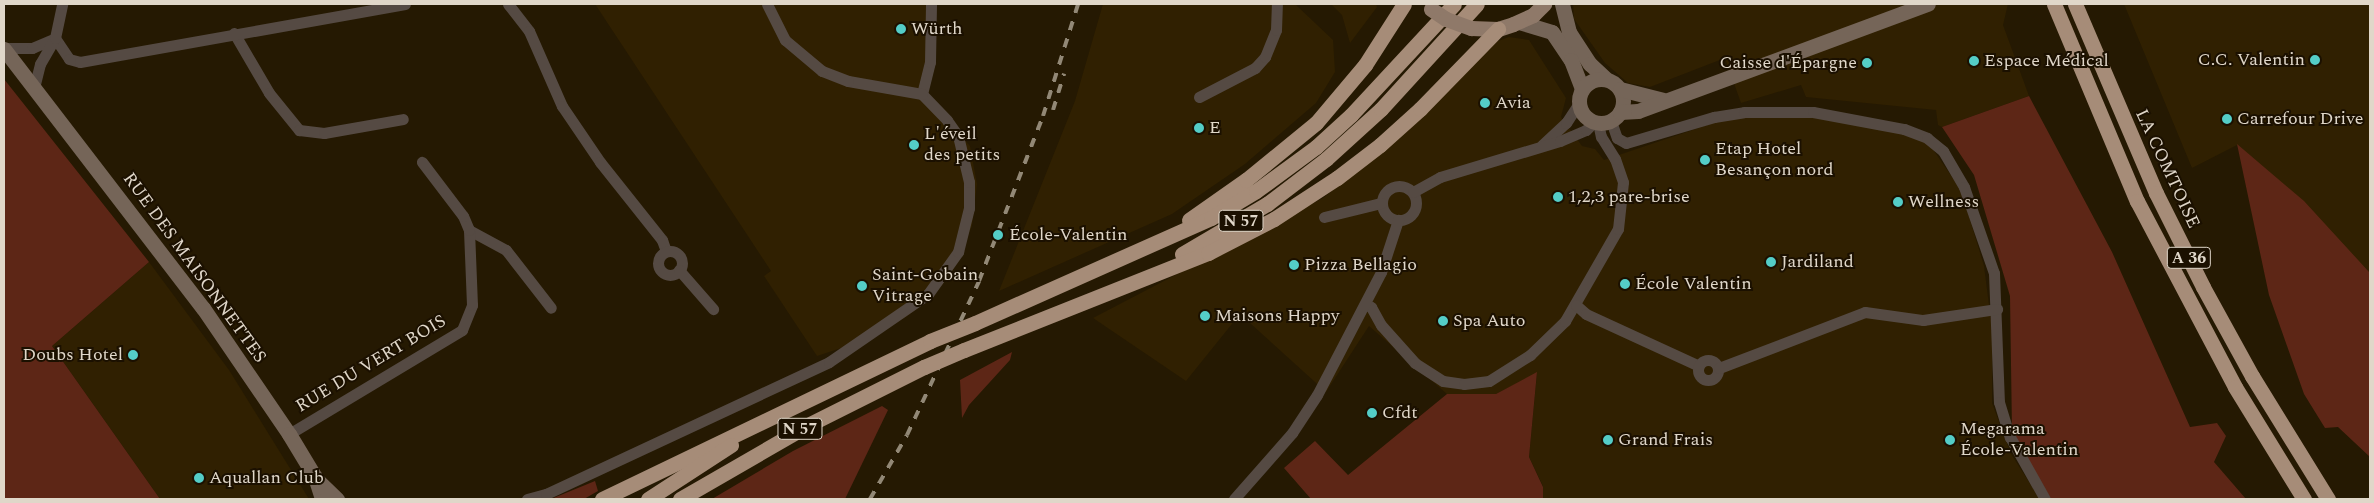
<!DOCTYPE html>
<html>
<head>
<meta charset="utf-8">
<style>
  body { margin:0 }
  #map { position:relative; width:2374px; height:503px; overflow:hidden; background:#251902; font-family:Spectral,serif }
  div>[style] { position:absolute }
  .built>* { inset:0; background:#302001 }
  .green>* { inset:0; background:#5d2616 }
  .street>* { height:11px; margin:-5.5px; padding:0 5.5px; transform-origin:5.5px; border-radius:5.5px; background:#554a43 }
  .street>.ring { margin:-5.5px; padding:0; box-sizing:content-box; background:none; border:11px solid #554a43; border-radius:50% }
  .secondary>* { height:15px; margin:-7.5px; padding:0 7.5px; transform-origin:7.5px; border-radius:7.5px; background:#756558 }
  .secondary>.ring { margin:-7.5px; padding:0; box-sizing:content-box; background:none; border:15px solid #756558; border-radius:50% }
  .primary>* { height:15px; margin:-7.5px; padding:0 7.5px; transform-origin:7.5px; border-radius:7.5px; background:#8f7969 }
  .highway>* { height:15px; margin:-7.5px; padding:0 7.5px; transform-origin:7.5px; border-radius:7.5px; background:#a68c78 }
  .rail>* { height:4px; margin-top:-2px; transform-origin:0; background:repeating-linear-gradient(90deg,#928876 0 9px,transparent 0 18px) }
  .primary-bridge>* { height:15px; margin:-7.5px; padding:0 7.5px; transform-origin:7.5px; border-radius:7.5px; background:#8f7969 }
  .highway-bridge>* { height:15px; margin:-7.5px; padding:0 7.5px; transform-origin:7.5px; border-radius:7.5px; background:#a68c78 }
  .dots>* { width:14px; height:14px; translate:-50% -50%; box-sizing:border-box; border:2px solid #1b1000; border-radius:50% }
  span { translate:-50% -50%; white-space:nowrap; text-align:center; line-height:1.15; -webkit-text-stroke:4px #1b1000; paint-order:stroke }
  .shield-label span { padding:1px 4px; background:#1b1000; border:1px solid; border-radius:4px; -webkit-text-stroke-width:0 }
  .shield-label { font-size:16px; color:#e0d7c9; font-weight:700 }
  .poi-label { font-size:18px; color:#e0d7c9 }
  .left { translate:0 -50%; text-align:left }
  .right { translate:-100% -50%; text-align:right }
  .street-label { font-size:18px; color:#e0d7c9 }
  .frame { position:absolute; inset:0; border:5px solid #e0d7c9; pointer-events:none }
</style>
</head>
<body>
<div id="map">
  <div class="built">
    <i style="clip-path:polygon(595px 4px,931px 4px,922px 94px,970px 146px,977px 184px,972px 226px,951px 274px,930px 299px,906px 317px,865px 340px,817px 356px,764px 276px,771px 271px)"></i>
    <i style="clip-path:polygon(1103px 4px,1295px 4px,1333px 40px,1335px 72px,1316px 103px,1245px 164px,1172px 214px,999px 291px,1075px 101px)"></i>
    <i style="clip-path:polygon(1331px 4px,1376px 4px,1377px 7px,1350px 43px,1342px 15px)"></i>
    <i style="clip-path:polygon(1573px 4px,2008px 4px,2003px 25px,2029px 96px,1942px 127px,1938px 125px,1936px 110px,1806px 97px,1801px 85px,1741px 103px,1725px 58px,1650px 87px,1628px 83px,1605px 63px,1574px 19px)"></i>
    <i style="clip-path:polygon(2124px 4px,2370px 4px,2370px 273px,2237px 145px,2192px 168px)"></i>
    <i style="clip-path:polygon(1509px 37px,1529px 40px,1566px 98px,1561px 117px,1582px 146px,1595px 149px,1604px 160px,1731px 117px,1805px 116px,1915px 136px,1932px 148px,1961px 190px,1984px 266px,1992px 328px,1992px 403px,2011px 454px,2040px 499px,1543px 499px,1543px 486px,1529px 457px,1537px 373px,1496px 394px,1447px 394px,1369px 326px,1326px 392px,1240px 314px,1186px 381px,1093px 318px,1323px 198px,1383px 150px,1493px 43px)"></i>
    <i style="clip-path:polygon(149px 262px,229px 370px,309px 499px,160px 499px,52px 346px)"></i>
  </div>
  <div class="green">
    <i style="clip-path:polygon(4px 79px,149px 262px,52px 346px,160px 499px,4px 499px)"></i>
    <i style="clip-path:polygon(2029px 96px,2112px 252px,2190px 427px,2217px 423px,2226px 436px,2214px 462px,2246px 499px,2051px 499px,2012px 432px,2010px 296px,1974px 175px,1942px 127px)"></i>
    <i style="clip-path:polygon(2237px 144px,2304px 201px,2370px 273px,2370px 457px,2338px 427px,2325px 428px,2304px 394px,2269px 295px)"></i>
    <i style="clip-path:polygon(1012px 352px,1010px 360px,969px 405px,962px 418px,960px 380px)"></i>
    <i style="clip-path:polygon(1537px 372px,1529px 457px,1543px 487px,1543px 499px,1311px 499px,1284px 468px,1315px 441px,1348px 475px,1447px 394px,1496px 394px)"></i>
    <i style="clip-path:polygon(882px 406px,888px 410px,845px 499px,712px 499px,793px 451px)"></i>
    <i style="clip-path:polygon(595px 481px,598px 491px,584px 499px,551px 499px)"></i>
  </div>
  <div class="street">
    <i style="left:508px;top:4px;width:34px;rotate:52deg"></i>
    <i style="left:529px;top:31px;width:82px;rotate:66.3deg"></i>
    <i style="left:562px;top:106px;width:68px;rotate:55.8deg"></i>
    <i style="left:600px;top:162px;width:100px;rotate:51.5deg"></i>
    <i style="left:662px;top:240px;width:12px;rotate:70deg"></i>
    <i style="left:234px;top:33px;width:69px;rotate:59.7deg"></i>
    <i style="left:269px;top:93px;width:48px;rotate:51deg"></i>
    <i style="left:299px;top:130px;width:25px;rotate:7deg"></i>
    <i style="left:324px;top:133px;width:80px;rotate:-10deg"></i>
    <i style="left:55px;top:38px;width:25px;rotate:56deg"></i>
    <i style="left:69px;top:59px;width:11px;rotate:15deg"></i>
    <i style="left:80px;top:62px;width:330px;rotate:-10.1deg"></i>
    <i style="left:4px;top:48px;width:28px"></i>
    <i style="left:32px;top:48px;width:25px;rotate:-23deg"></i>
    <i style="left:34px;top:88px;width:25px;rotate:-76deg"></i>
    <i style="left:40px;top:64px;width:30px;rotate:-60deg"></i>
    <i style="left:55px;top:38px;width:35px;rotate:-78deg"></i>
    <i style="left:922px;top:94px;width:33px;rotate:-76deg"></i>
    <i style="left:930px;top:62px;width:58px;rotate:-89deg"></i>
    <i style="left:1199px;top:97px;width:63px;rotate:-27.4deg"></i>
    <i style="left:1255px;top:68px;width:15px;rotate:-48deg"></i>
    <i style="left:1265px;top:57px;width:29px;rotate:-68deg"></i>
    <i style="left:1276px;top:30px;width:26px;rotate:-88deg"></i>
    <i style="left:1611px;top:121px;width:18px;rotate:71deg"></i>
    <i style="left:1617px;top:138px;width:10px;rotate:29deg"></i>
    <i style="left:1626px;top:143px;width:92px;rotate:-16.5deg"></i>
    <i style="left:1714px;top:117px;width:30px;rotate:-9deg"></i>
    <i style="left:1744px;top:112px;width:69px"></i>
    <i style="left:1813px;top:112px;width:93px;rotate:10.6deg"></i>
    <i style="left:1904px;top:129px;width:25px;rotate:21deg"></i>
    <i style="left:1927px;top:138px;width:21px;rotate:39deg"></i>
    <i style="left:1943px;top:151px;width:42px;rotate:59.7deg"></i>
    <i style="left:1964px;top:187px;width:91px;rotate:70.8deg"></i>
    <i style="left:1994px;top:273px;width:129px;rotate:87.8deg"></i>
    <i style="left:1999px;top:402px;width:37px;rotate:73deg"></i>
    <i style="left:2010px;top:437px;width:71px;rotate:60.6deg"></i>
    <i style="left:1542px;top:145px;width:33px;rotate:-43deg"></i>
    <i style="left:1566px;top:123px;width:24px;rotate:-57deg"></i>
    <i class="ring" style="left:1382px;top:186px;width:23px;height:23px"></i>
    <i style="left:1413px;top:192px;width:31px;rotate:-29deg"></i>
    <i style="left:1440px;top:177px;width:125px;rotate:-16.7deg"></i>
    <i style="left:1560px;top:141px;width:28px;rotate:-23deg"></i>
    <i style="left:1586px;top:130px;width:11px;rotate:-45deg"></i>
    <i style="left:1324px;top:217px;width:59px;rotate:-13.8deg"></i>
    <i style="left:469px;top:230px;width:42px;rotate:28.4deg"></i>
    <i style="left:506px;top:250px;width:73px;rotate:52.2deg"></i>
    <i class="ring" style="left:658px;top:251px;width:13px;height:13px"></i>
    <i style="left:679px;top:270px;width:52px;rotate:48.9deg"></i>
    <i style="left:1365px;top:304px;width:7px;rotate:27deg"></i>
    <i style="left:1371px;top:307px;width:21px;rotate:61deg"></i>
    <i style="left:1381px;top:325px;width:51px;rotate:48.2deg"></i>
    <i style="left:1415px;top:363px;width:33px;rotate:33deg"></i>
    <i style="left:1443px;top:381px;width:21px;rotate:8deg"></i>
    <i style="left:1464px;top:384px;width:25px;rotate:-7deg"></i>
    <i style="left:1489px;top:381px;width:49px;rotate:-32.4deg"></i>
    <i style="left:1530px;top:355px;width:49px;rotate:-44.2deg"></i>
    <i style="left:1565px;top:321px;width:106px;rotate:-60.1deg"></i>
    <i style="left:1618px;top:229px;width:47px;rotate:-83.9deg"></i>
    <i style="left:1623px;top:182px;width:24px;rotate:-109deg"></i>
    <i style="left:1615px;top:159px;width:26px;rotate:-122deg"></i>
    <i style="left:1601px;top:137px;width:14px;rotate:-102deg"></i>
    <i style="left:1576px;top:305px;width:13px;rotate:42deg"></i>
    <i style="left:1586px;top:314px;width:124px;rotate:24.7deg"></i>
    <i class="ring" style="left:1698px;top:360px;width:9px;height:9px"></i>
    <i style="left:1719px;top:368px;width:156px;rotate:-21deg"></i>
    <i style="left:1865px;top:312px;width:59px;rotate:7.9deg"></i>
    <i style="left:1923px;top:320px;width:75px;rotate:-8.5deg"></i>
    <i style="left:289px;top:434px;width:202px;rotate:-31deg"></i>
    <i style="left:462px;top:330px;width:27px;rotate:-68deg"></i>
    <i style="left:472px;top:305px;width:75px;rotate:-92.3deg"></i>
    <i style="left:469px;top:230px;width:15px;rotate:-113deg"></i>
    <i style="left:463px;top:216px;width:68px;rotate:-127.2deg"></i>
    <i style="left:527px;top:499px;width:20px;rotate:-15deg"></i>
    <i style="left:546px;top:494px;width:312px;rotate:-25deg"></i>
    <i style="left:829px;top:362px;width:120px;rotate:-34.5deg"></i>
    <i style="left:928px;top:294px;width:52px;rotate:-54.5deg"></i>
    <i style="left:958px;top:252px;width:45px;rotate:-76deg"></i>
    <i style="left:969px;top:208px;width:26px;rotate:-90deg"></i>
    <i style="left:969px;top:182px;width:47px;rotate:-103.4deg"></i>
    <i style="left:958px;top:136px;width:19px;rotate:-125deg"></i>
    <i style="left:947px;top:120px;width:36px;rotate:-134deg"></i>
    <i style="left:922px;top:94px;width:75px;rotate:-170deg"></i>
    <i style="left:848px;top:81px;width:28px;rotate:-159deg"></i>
    <i style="left:822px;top:71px;width:48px;rotate:-140deg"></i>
    <i style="left:785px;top:40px;width:40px;rotate:-116.6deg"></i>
    <i style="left:1234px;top:499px;width:88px;rotate:-48.7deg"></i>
    <i style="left:1292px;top:433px;width:45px;rotate:-56.7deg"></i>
    <i style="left:1317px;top:395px;width:139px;rotate:-62.5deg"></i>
    <i style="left:1381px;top:272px;width:55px;rotate:-71.9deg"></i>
  </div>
  <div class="secondary">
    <i style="left:1562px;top:4px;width:29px;rotate:76deg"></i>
    <i style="left:1569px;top:32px;width:38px;rotate:57deg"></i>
    <i style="left:1590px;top:64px;width:22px;rotate:43deg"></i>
    <i style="left:1519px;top:22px;width:34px;rotate:17deg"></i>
    <i style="left:1552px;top:32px;width:34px;rotate:56deg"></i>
    <i style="left:1571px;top:60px;width:31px;rotate:69deg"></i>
    <i style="left:4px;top:49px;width:327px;rotate:52.5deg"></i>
    <i style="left:203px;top:308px;width:153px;rotate:55.7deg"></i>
    <i style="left:289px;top:434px;width:50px;rotate:58.8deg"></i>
    <i style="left:315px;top:477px;width:23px;rotate:72deg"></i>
    <i class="ring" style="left:1579px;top:79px;width:29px;height:29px"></i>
    <i style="left:1620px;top:89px;width:44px;rotate:14.3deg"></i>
    <i style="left:1620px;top:112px;width:18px;rotate:-3deg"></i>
    <i style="left:1638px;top:111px;width:309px;rotate:-20.3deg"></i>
    <i style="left:317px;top:480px;width:28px;rotate:44deg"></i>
  </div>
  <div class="primary">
    <i style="left:1471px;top:28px;width:27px;rotate:2deg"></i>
    <i style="left:1498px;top:29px;width:16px;rotate:-18deg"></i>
    <i style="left:1513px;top:24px;width:22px;rotate:-24deg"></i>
    <i style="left:1533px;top:15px;width:16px;rotate:-45deg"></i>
  </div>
  <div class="highway">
    <i style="left:2054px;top:4px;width:214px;rotate:67.2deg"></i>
    <i style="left:2137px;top:201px;width:210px;rotate:62.2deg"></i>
    <i style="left:2235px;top:387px;width:132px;rotate:58.4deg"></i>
    <i style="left:2075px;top:4px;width:206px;rotate:66.8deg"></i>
    <i style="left:2156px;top:193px;width:105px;rotate:63.4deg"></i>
    <i style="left:2203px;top:287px;width:102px;rotate:61.2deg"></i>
    <i style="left:2252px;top:376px;width:145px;rotate:58.3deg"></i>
    <i style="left:1189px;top:220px;width:70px;rotate:-35.1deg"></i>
    <i style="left:1246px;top:180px;width:90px;rotate:-39.2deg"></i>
    <i style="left:1316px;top:123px;width:76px;rotate:-49.8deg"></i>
    <i style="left:1365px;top:65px;width:72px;rotate:-57.4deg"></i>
    <i style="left:1182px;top:254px;width:99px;rotate:-30.5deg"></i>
    <i style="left:1267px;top:204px;width:74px;rotate:-37.3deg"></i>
    <i style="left:1326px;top:159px;width:74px;rotate:-42.3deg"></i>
    <i style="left:1381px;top:109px;width:142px;rotate:-47.6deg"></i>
    <i style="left:975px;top:323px;width:258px;rotate:-24deg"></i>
    <i style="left:1211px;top:218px;width:52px;rotate:-31deg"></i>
    <i style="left:1256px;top:191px;width:74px;rotate:-36.3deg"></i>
    <i style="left:1316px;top:147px;width:47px;rotate:-42.4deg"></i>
    <i style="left:1351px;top:115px;width:151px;rotate:-47.1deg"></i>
    <i style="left:964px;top:350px;width:263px;rotate:-21.7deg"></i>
    <i style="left:1208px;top:253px;width:74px;rotate:-27.3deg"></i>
    <i style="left:1274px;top:219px;width:75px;rotate:-33.1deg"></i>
    <i style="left:1337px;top:178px;width:54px;rotate:-37.5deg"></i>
    <i style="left:1380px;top:145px;width:54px;rotate:-42deg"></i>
    <i style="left:1420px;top:109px;width:112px;rotate:-45.7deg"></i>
    <i style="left:602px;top:499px;width:364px;rotate:-25.7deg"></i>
    <i style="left:648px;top:499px;width:99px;rotate:-33deg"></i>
    <i style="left:680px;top:499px;width:148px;rotate:-30deg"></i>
    <i style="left:808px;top:425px;width:130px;rotate:-26.6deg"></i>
  </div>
  <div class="rail">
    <i style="left:1053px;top:110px;width:38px;rotate:-73deg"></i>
    <i style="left:870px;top:499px;width:74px;rotate:-60deg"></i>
    <i style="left:907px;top:435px;width:170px;rotate:-64.9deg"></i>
    <i style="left:979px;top:281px;width:177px;rotate:-68.8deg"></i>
    <i style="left:1043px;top:116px;width:117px;rotate:-72.6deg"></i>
  </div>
  <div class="primary-bridge">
    <i style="left:1431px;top:9px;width:18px;rotate:34deg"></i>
    <i style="left:1446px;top:19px;width:27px;rotate:20deg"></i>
  </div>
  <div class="highway-bridge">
    <i style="left:930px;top:341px;width:48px;rotate:-21.8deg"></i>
    <i style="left:924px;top:367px;width:43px;rotate:-23deg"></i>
  </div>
  <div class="dots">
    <i style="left:901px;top:29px;background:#54cdc7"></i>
    <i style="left:2315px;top:60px;background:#54cdc7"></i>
    <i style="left:1974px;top:61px;background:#54cdc7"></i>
    <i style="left:1867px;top:63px;background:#54cdc7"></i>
    <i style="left:1485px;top:103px;background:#54cdc7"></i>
    <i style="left:2227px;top:119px;background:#54cdc7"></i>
    <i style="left:1199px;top:128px;background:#54cdc7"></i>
    <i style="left:914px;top:145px;background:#54cdc7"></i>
    <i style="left:1705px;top:160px;background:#54cdc7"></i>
    <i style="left:1558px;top:197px;background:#54cdc7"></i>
    <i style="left:1898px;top:202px;background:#54cdc7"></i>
    <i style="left:998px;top:235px;background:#54cdc7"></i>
    <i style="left:1771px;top:262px;background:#54cdc7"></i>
    <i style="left:1294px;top:265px;background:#54cdc7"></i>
    <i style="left:1625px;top:284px;background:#54cdc7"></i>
    <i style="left:862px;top:286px;background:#54cdc7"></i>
    <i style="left:1205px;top:316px;background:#54cdc7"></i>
    <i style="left:1443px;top:321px;background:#54cdc7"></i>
    <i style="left:133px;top:355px;background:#54cdc7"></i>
    <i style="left:1372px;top:413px;background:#54cdc7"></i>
    <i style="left:1608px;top:440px;background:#54cdc7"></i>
    <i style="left:1950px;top:440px;background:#54cdc7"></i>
    <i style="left:199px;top:478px;background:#54cdc7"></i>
  </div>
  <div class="shield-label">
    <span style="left:1241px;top:221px">N 57</span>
    <span style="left:2189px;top:258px">A 36</span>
    <span style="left:800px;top:429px">N 57</span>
  </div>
  <div class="poi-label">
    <span class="left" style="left:911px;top:29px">Würth</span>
    <span class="right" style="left:2305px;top:60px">C.C. Valentin</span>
    <span class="left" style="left:1984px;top:61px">Espace Médical</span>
    <span class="right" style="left:1857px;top:63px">Caisse d'Épargne</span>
    <span class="left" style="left:1495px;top:103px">Avia</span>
    <span class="left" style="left:2237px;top:119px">Carrefour Drive</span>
    <span class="left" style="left:1209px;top:128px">E</span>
    <span class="left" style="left:924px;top:145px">L'éveil<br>des petits</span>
    <span class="left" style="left:1715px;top:160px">Etap Hotel<br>Besançon nord</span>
    <span class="left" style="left:1568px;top:197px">1,2,3 pare-brise</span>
    <span class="left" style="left:1908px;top:202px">Wellness</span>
    <span class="left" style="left:1009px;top:235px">École-Valentin</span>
    <span class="left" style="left:1781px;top:262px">Jardiland</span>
    <span class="left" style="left:1304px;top:265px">Pizza Bellagio</span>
    <span class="left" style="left:872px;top:286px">Saint-Gobain<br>Vitrage</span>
    <span class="left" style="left:1635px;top:284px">École Valentin</span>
    <span class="left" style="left:1215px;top:316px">Maisons Happy</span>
    <span class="left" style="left:1453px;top:321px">Spa Auto</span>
    <span class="right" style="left:123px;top:355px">Doubs Hotel</span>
    <span class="left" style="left:1382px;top:413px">Cfdt</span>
    <span class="left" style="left:1960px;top:440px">Megarama<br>École-Valentin</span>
    <span class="left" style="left:1618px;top:440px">Grand Frais</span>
    <span class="left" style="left:209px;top:478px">Aquallan Club</span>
  </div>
  <div class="street-label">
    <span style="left:2167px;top:169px;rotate:65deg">LA COMTOISE</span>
    <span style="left:194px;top:268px;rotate:54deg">RUE DES MAISONNETTES</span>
    <span style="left:371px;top:364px;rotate:-31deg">RUE DU VERT BOIS</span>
  </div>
  <div class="frame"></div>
</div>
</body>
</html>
